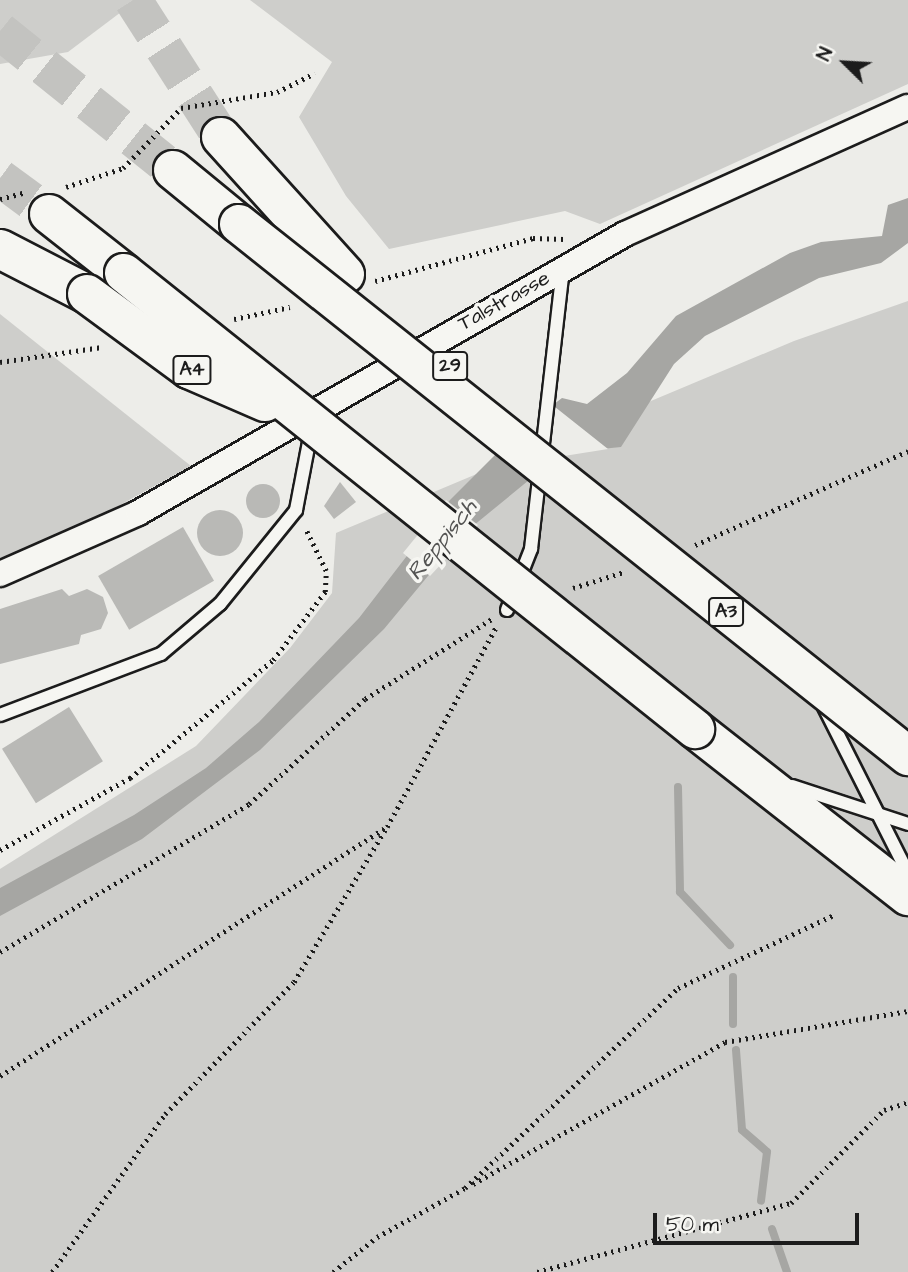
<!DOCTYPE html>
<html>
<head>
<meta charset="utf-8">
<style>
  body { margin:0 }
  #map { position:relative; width:908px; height:1272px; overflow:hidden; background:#edede9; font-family:"Architects Daughter",sans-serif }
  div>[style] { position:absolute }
  .green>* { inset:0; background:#cececb }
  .water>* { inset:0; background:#a6a6a3 }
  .pier>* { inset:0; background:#edede9 }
  .stream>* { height:8px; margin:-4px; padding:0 4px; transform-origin:4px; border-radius:4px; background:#a6a6a3 }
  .building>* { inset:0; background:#b9b9b6; transform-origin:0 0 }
  .round { border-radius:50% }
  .motorway-tunnel>* { height:38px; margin-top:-19px; transform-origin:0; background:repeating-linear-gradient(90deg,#c3c3c0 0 38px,transparent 0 57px) }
  .path>* { height:4.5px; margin-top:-2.25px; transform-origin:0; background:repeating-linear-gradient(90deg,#1c1c1c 0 2px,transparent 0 7px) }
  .roads { filter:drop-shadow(2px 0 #1c1c1c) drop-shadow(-2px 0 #1c1c1c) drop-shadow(0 2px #1c1c1c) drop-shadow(0 -2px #1c1c1c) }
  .service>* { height:12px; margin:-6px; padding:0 6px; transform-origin:6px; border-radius:6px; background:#f6f6f2 }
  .minor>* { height:24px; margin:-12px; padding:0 12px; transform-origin:12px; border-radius:12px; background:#f6f6f2 }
  .motorway>* { height:38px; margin:-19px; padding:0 19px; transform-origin:19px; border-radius:19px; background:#f6f6f2 }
  .bridges { filter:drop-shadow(2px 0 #1c1c1c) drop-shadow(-2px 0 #1c1c1c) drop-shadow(0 2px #1c1c1c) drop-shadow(0 -2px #1c1c1c) }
  .motorway-bridge>* { height:38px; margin:-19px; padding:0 19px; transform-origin:19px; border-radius:19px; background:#f6f6f2 }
  span { translate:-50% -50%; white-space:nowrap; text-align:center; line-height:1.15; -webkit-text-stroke:7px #f6f6f2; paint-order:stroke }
  .shield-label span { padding:2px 5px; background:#f6f6f2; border:2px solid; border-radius:5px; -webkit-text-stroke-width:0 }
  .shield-label { font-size:19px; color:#1c1c1c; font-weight:700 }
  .street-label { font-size:21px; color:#1c1c1c }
  .water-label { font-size:23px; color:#535352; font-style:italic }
  .north { position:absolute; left:810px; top:28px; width:70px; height:70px; -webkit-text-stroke:5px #f6f6f2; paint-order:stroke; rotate:294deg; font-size:19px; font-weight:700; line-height:28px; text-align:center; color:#1c1c1c }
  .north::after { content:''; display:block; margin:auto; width:24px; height:32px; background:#1c1c1c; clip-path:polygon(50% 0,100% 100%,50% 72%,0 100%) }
  .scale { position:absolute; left:653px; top:1213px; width:206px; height:32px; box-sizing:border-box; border:4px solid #1c1c1c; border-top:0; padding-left:9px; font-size:21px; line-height:24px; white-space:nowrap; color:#1c1c1c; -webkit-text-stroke:5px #f6f6f2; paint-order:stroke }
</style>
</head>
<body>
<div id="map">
  <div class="green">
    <i style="clip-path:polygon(0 0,137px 0,68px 52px,0 64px)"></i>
    <i style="clip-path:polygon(250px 0,908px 0,908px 84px,600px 224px,565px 211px,389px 249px,346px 196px,299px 117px,332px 62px)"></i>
    <i style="clip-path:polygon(908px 301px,908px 1272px,0 1272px,0 869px,196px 746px,290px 648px,332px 593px,336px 533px,794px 341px)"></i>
    <i style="clip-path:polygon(0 314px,191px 466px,80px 527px,0 558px)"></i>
  </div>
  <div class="water">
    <i style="clip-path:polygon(908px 198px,908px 243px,881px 263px,819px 278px,705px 336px,674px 364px,621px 447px,562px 453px,462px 535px,384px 629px,260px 750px,142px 839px,0 916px,0 888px,134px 815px,206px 768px,259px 722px,359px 618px,450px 500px,522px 428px,562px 398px,587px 404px,627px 373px,676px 316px,790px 253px,821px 242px,882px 236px,888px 205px)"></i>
  </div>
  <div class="pier">
    <i style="clip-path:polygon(550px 403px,608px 449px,564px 456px,533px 480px,520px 425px)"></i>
    <i style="clip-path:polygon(446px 500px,478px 525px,430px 576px,403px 553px)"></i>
  </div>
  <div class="stream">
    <i style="left:678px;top:787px;width:105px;rotate:88.9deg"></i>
    <i style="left:680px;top:892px;width:73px;rotate:46.7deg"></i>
    <i style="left:733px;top:1024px;width:47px;rotate:-90deg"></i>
    <i style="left:736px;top:1050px;width:80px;rotate:85.7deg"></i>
    <i style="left:742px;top:1130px;width:33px;rotate:41deg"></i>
    <i style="left:767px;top:1152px;width:49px;rotate:97deg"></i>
    <i style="left:772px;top:1229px;width:46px;rotate:70.8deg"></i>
  </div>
  <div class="building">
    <i style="clip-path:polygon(340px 482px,356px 502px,334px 519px,324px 506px)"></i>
    <i class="round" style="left:246px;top:484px;width:34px;height:34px"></i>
    <i class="round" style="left:197px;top:510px;width:46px;height:46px"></i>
    <i style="left:183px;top:527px;width:62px;height:98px;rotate:60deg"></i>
    <i style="clip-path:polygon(62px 589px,69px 596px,87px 589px,103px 597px,108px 613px,101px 629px,81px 635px,79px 644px,0 664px,0 609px)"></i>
    <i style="left:69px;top:707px;width:64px;height:79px;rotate:58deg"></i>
  </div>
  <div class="motorway-tunnel">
    <i style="left:133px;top:0;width:163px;rotate:57.3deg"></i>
    <i style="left:0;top:31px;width:222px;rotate:38.8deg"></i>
    <i style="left:0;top:178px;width:61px;rotate:36.3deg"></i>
  </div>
  <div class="path">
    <i style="left:66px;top:187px;width:60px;rotate:-18.4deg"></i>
    <i style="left:123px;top:168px;width:83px;rotate:-46deg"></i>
    <i style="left:181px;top:108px;width:97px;rotate:-9.5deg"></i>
    <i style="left:277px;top:92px;width:42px;rotate:-26.6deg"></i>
    <i style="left:0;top:199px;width:27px;rotate:-15deg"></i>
    <i style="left:375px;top:281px;width:164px;rotate:-15.2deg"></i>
    <i style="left:533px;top:238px;width:31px;rotate:2deg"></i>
    <i style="left:234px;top:319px;width:57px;rotate:-12.1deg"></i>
    <i style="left:0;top:362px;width:103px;rotate:-8.4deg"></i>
    <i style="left:695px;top:545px;width:233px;rotate:-23.8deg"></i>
    <i style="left:573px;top:588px;width:53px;rotate:-17.4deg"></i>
    <i style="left:0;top:850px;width:149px;rotate:-29deg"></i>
    <i style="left:130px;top:778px;width:185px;rotate:-39.5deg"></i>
    <i style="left:273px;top:660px;width:86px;rotate:-52.6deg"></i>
    <i style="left:325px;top:592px;width:21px;rotate:-87deg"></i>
    <i style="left:326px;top:571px;width:48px;rotate:-116deg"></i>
    <i style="left:0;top:952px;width:290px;rotate:-30.7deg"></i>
    <i style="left:249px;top:804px;width:156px;rotate:-42.2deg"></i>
    <i style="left:365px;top:699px;width:151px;rotate:-32.3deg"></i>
    <i style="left:0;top:1076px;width:460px;rotate:-32.8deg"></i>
    <i style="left:387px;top:827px;width:230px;rotate:-61.4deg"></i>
    <i style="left:473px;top:1184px;width:289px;rotate:-29.4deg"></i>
    <i style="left:725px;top:1042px;width:186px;rotate:-9.6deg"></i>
    <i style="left:52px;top:1272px;width:194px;rotate:-54.4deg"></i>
    <i style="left:165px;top:1114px;width:185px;rotate:-45.7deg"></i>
    <i style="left:294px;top:982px;width:179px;rotate:-59.1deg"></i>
    <i style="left:333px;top:1272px;width:56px;rotate:-38.5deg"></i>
    <i style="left:377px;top:1237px;width:101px;rotate:-29.1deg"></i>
    <i style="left:465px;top:1188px;width:292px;rotate:-43.2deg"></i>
    <i style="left:678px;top:988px;width:172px;rotate:-25.1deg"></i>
    <i style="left:537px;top:1272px;width:263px;rotate:-15.2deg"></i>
    <i style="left:791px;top:1203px;width:132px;rotate:-45deg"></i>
    <i style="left:884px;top:1110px;width:25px;rotate:-18deg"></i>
  </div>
  <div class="roads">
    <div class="service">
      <i style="left:507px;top:610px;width:66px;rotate:-68.5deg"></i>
      <i style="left:531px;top:549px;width:283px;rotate:-83.5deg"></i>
      <i style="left:824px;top:707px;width:186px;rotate:63.2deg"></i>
      <i style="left:0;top:715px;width:172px;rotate:-20.8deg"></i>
      <i style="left:161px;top:654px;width:77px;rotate:-40.3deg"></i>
      <i style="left:220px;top:604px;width:121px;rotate:-51deg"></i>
      <i style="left:296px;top:510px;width:80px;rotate:-79.2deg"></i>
      <i style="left:792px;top:786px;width:122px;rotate:18.1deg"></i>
    </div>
    <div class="minor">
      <i style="left:0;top:574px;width:151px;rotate:-23.8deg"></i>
      <i style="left:138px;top:513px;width:561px;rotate:-29.81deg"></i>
      <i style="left:625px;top:234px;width:310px;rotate:-24.2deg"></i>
    </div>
    <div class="motorway">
      <i style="left:221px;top:137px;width:185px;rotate:47.9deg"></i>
      <i style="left:173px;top:170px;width:85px;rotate:39.3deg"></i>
      <i style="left:49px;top:214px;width:95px;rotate:38.2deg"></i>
      <i style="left:0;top:249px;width:98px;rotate:27.3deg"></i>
      <i style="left:695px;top:729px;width:271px;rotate:38.1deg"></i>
    </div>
  </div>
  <div class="bridges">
    <div class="motorway-bridge">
      <i style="left:239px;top:224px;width:855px;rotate:38.49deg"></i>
      <i style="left:124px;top:273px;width:731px;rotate:38.61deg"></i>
      <i style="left:87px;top:294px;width:127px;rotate:36.3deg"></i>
      <i style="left:189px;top:369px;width:83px;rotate:23.5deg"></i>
    </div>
  </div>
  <div class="shield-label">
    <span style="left:450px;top:366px">29</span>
    <span style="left:192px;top:370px">A4</span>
    <span style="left:726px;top:612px">A3</span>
  </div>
  <div class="street-label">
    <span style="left:504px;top:301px;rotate:-29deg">Talstrasse</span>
  </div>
  <div class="water-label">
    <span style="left:442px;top:540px;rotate:-51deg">Reppisch</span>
  </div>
  <div class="north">N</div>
  <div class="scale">50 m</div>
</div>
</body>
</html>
